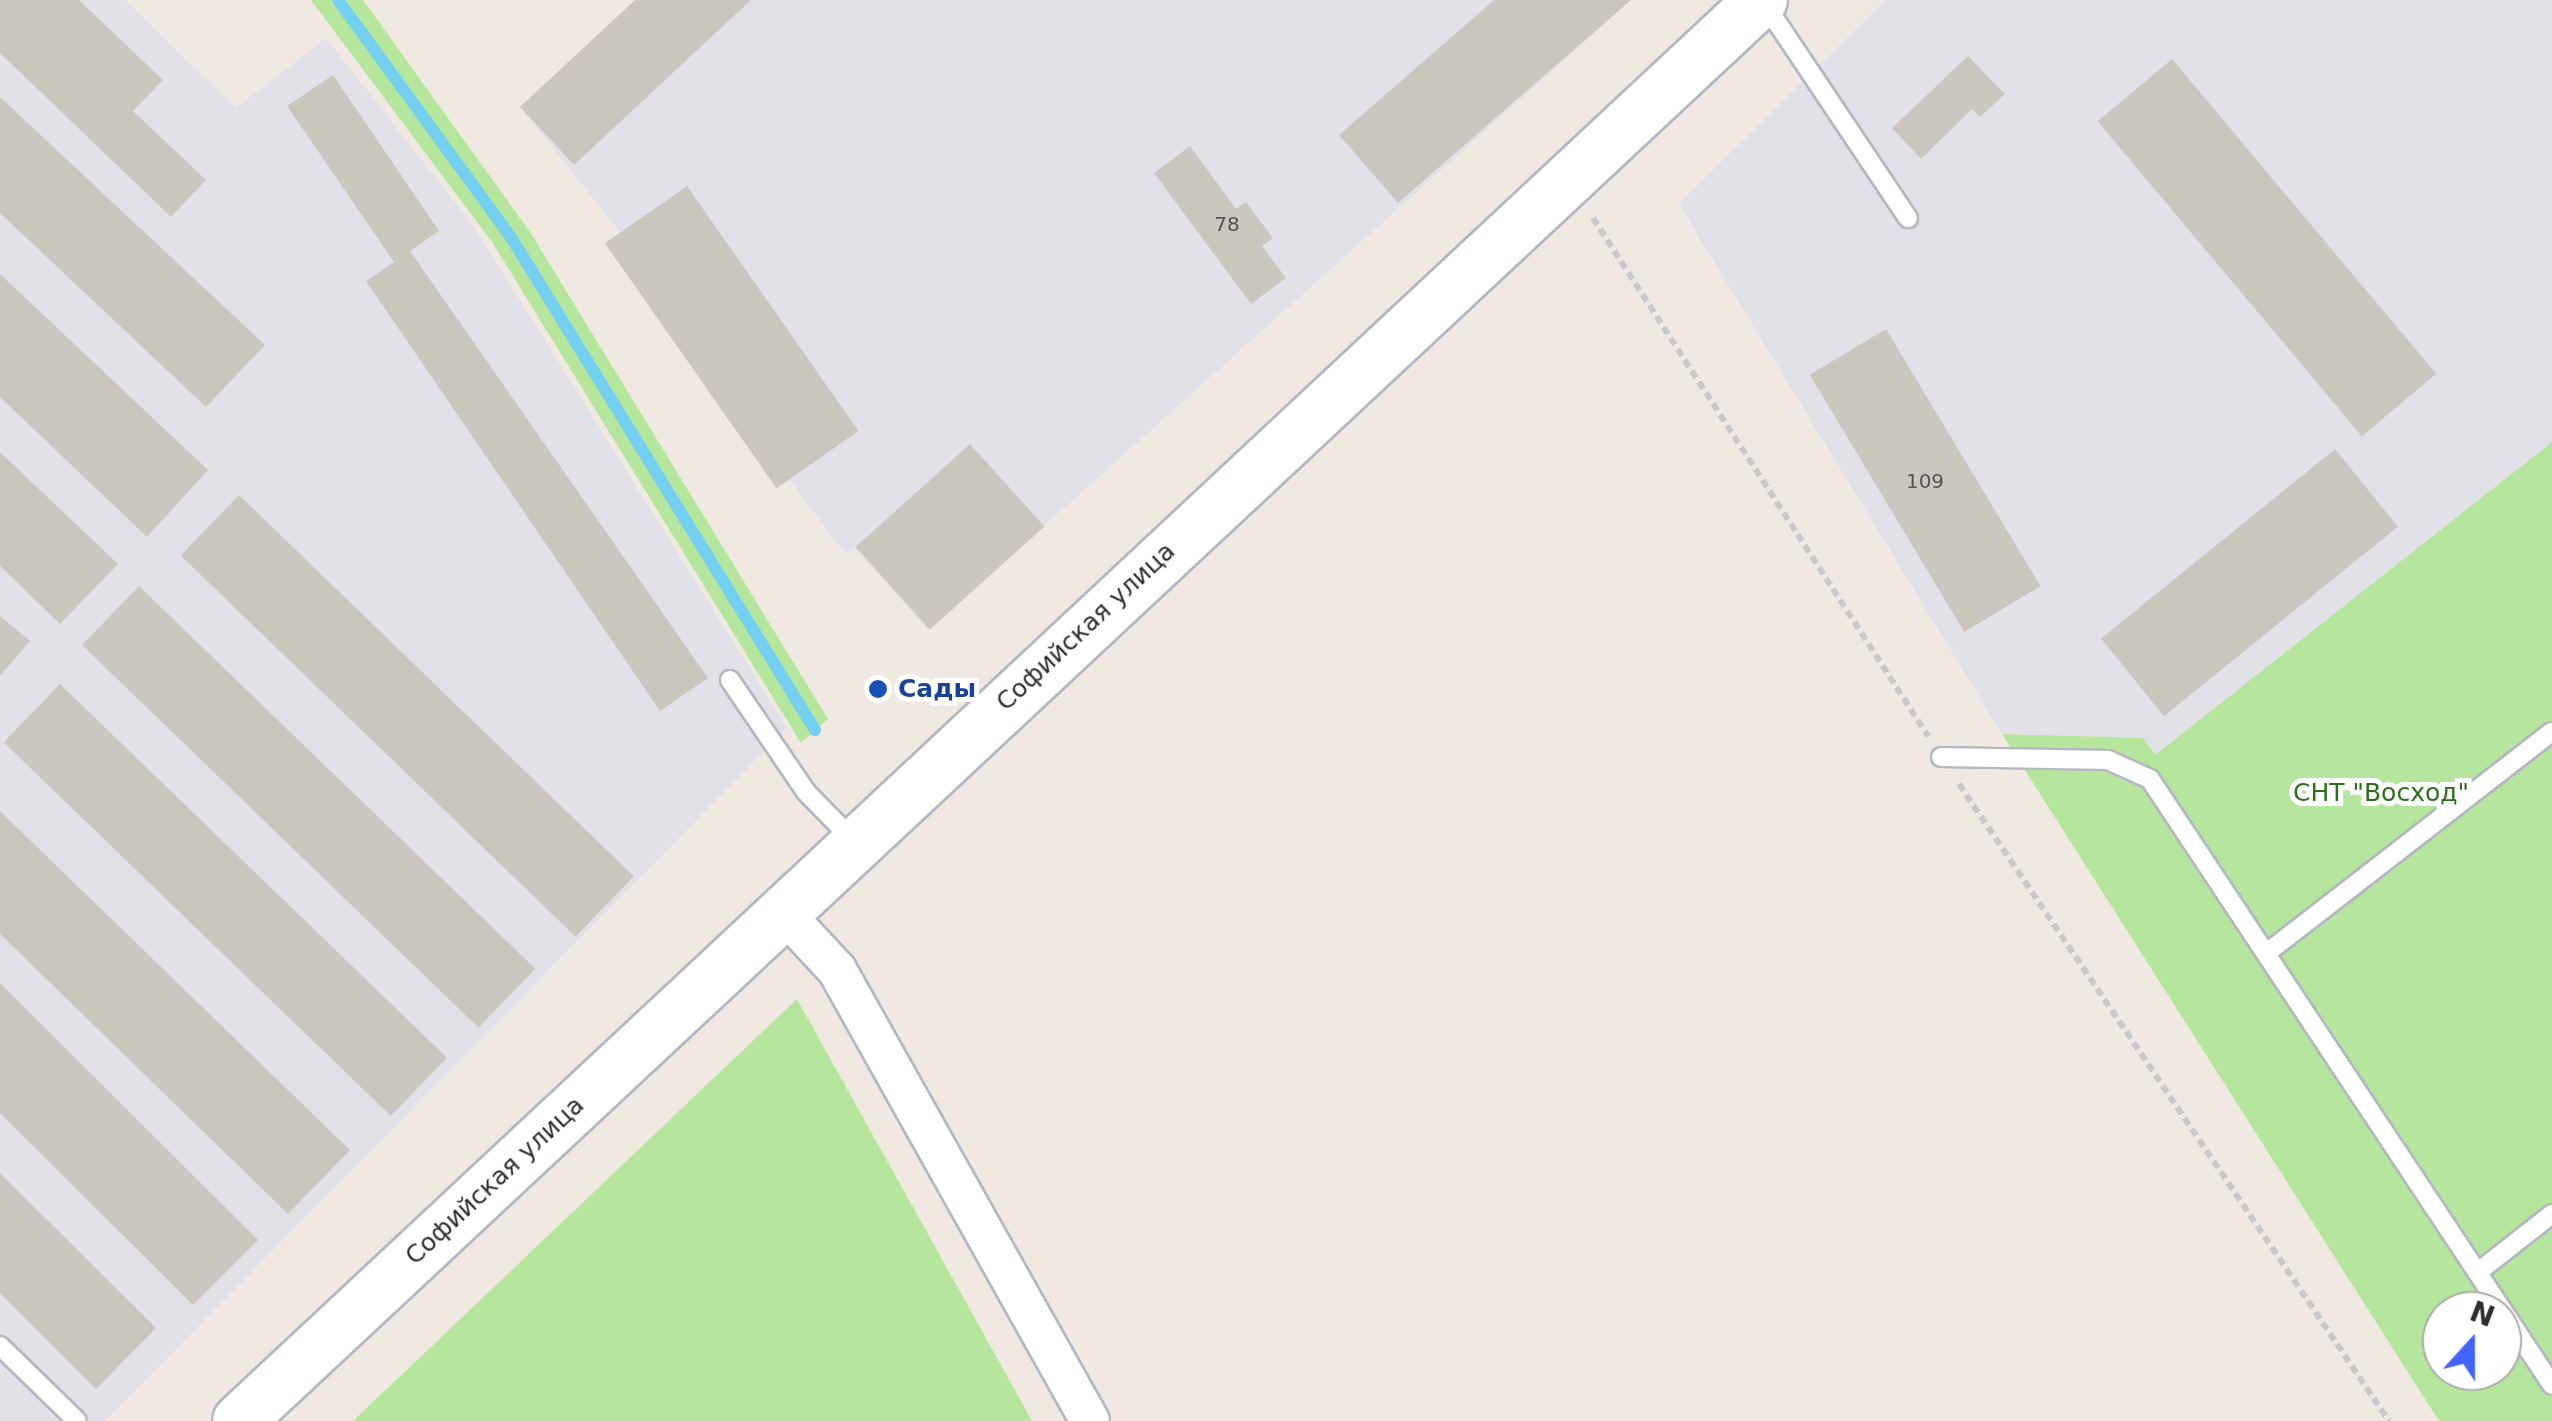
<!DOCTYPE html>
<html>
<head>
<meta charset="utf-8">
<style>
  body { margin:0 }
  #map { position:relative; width:2552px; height:1421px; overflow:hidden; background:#efe9e1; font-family:"DejaVu Sans",sans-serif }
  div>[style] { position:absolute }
  .industrial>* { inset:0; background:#e3e1e8 }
  .green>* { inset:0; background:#b6e59e }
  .stream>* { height:12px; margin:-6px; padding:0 6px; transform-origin:6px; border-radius:6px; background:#75cff0 }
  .building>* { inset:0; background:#cbc7bf; transform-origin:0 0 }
  .path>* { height:6px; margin-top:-3px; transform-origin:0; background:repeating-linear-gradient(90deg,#c9c9c9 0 8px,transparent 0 13px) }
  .roads { filter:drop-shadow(2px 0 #b4b7c1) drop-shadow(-2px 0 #b4b7c1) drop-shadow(0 2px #b4b7c1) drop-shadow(0 -2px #b4b7c1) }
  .service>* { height:18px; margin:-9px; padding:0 9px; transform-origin:9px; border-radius:9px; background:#fff }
  .minor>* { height:38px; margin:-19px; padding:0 19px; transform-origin:19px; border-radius:19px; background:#fff }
  .secondary>* { height:52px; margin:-26px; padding:0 26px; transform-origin:26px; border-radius:26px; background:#fff }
  .dots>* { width:28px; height:28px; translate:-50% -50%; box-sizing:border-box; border:5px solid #fff; border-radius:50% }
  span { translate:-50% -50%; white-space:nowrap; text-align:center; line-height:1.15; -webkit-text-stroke:10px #fff; paint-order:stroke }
  .number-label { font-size:20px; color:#555452 }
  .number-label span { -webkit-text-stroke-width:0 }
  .street-label { font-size:25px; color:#2e2e2e }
  .transit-label { font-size:25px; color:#164399; font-weight:700 }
  .left { translate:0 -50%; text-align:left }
  .park-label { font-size:25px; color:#2c6e1b }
  .north { position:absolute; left:2422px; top:1291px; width:100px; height:100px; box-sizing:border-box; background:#fff; border:2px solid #ababab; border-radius:50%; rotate:21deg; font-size:28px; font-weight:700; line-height:40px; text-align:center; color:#2e2e2e }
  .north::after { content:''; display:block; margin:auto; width:35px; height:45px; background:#4264fb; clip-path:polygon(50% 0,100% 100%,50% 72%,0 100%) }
</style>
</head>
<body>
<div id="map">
  <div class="industrial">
    <i style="clip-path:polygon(0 0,125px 0,236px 108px,326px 38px,472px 224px,787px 728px,105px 1421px,0 1421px)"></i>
    <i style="clip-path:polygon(635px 0,1631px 0,928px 630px,854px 547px,845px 554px,789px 479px,776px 488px,605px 243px,620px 232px,520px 107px)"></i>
    <i style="clip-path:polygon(1885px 0,2552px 0,2552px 442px,2155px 755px,2142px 738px,2002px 734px,1679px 204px)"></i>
  </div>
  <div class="green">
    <i style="clip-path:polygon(311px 0,363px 0,530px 232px,828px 719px,801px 743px,492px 242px)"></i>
    <i style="clip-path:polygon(evenodd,2552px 442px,2552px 1421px,2439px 1421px,2002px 734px,2143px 738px,2155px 755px,2552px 442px,2442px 1311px,2502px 1311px,2502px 1371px,2442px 1371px,2442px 1311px)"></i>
    <i style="clip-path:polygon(797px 999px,1032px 1421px,353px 1421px)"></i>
  </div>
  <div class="stream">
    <i style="left:338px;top:0;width:296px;rotate:53.9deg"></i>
    <i style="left:512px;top:239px;width:577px;rotate:58.32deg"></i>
  </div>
  <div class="building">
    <i style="clip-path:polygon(0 0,79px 0,163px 80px,133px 111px,206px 180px,171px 217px,0 53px)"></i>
    <i style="clip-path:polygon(635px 0,751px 0,574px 165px,520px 107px)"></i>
    <i style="clip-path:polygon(1494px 0,1631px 0,1398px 203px,1339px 135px)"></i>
    <i style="clip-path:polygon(1968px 56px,2005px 94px,1980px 117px,1972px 109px,1921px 159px,1892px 128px)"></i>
    <i style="left:2172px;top:59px;width:411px;height:97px;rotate:50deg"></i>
    <i style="clip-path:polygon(333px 75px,439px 231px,410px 251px,708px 678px,660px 711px,366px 281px,394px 262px,287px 106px)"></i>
    <i style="clip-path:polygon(0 97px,265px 345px,206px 407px,0 213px)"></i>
    <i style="clip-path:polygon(1190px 146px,1236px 209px,1246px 202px,1273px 238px,1262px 246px,1286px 278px,1251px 304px,1154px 173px)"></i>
    <i style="left:687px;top:186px;width:299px;height:100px;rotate:55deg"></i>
    <i style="clip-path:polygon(0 274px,208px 470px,147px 537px,0 397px)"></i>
    <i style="left:1886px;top:329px;width:300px;height:89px;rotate:59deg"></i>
    <i style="left:970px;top:444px;width:111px;height:154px;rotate:48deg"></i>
    <i style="left:2335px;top:449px;width:100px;height:301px;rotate:51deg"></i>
    <i style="clip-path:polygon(0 452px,118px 564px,60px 624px,0 566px)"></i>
    <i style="left:239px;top:495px;width:549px;height:84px;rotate:44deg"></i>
    <i style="left:139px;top:586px;width:551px;height:82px;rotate:44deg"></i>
    <i style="clip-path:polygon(0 616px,30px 641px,0 676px)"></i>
    <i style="left:60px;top:684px;width:538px;height:81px;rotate:44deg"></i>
    <i style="clip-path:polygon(0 811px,350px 1150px,288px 1214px,0 934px)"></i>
    <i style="clip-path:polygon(0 983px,258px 1240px,193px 1305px,0 1113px)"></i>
    <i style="clip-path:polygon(0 1173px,156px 1328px,96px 1389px,0 1293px)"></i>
  </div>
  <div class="path">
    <i style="left:1593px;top:218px;width:617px;rotate:57.11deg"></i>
    <i style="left:1959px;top:784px;width:769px;rotate:55.98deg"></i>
  </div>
  <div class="roads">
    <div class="service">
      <i style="left:1764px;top:3px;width:259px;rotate:56.2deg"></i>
      <i style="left:730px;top:680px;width:135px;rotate:55.8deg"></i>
      <i style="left:806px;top:792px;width:70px;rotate:45.6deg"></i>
      <i style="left:1941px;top:757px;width:167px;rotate:1deg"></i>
      <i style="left:2108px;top:760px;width:46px;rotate:24.3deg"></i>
      <i style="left:2150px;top:779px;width:727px;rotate:56.44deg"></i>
      <i style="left:2268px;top:952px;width:359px;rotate:-37.8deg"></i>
      <i style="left:2478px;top:1272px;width:94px;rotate:-38.1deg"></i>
      <i style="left:0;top:1346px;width:107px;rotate:44.2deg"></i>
    </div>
    <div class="minor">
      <i style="left:782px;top:911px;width:81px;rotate:47deg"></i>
      <i style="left:837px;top:970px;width:517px;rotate:60.71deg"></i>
    </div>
    <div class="secondary">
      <i style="left:239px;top:1421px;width:2082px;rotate:-43.03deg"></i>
    </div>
  </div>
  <div class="dots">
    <i style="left:878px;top:689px;background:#1a4fb4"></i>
  </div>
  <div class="number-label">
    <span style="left:1227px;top:224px">78</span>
    <span style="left:1925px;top:481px">109</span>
  </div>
  <div class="street-label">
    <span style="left:1086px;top:627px;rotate:-43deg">Софийская улица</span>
    <span style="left:495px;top:1181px;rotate:-43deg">Софийская улица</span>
  </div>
  <div class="transit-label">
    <span class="left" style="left:898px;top:689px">Сады</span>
  </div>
  <div class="park-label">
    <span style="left:2381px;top:793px">СНТ "Восход"</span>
  </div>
  <div class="north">N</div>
</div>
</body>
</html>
